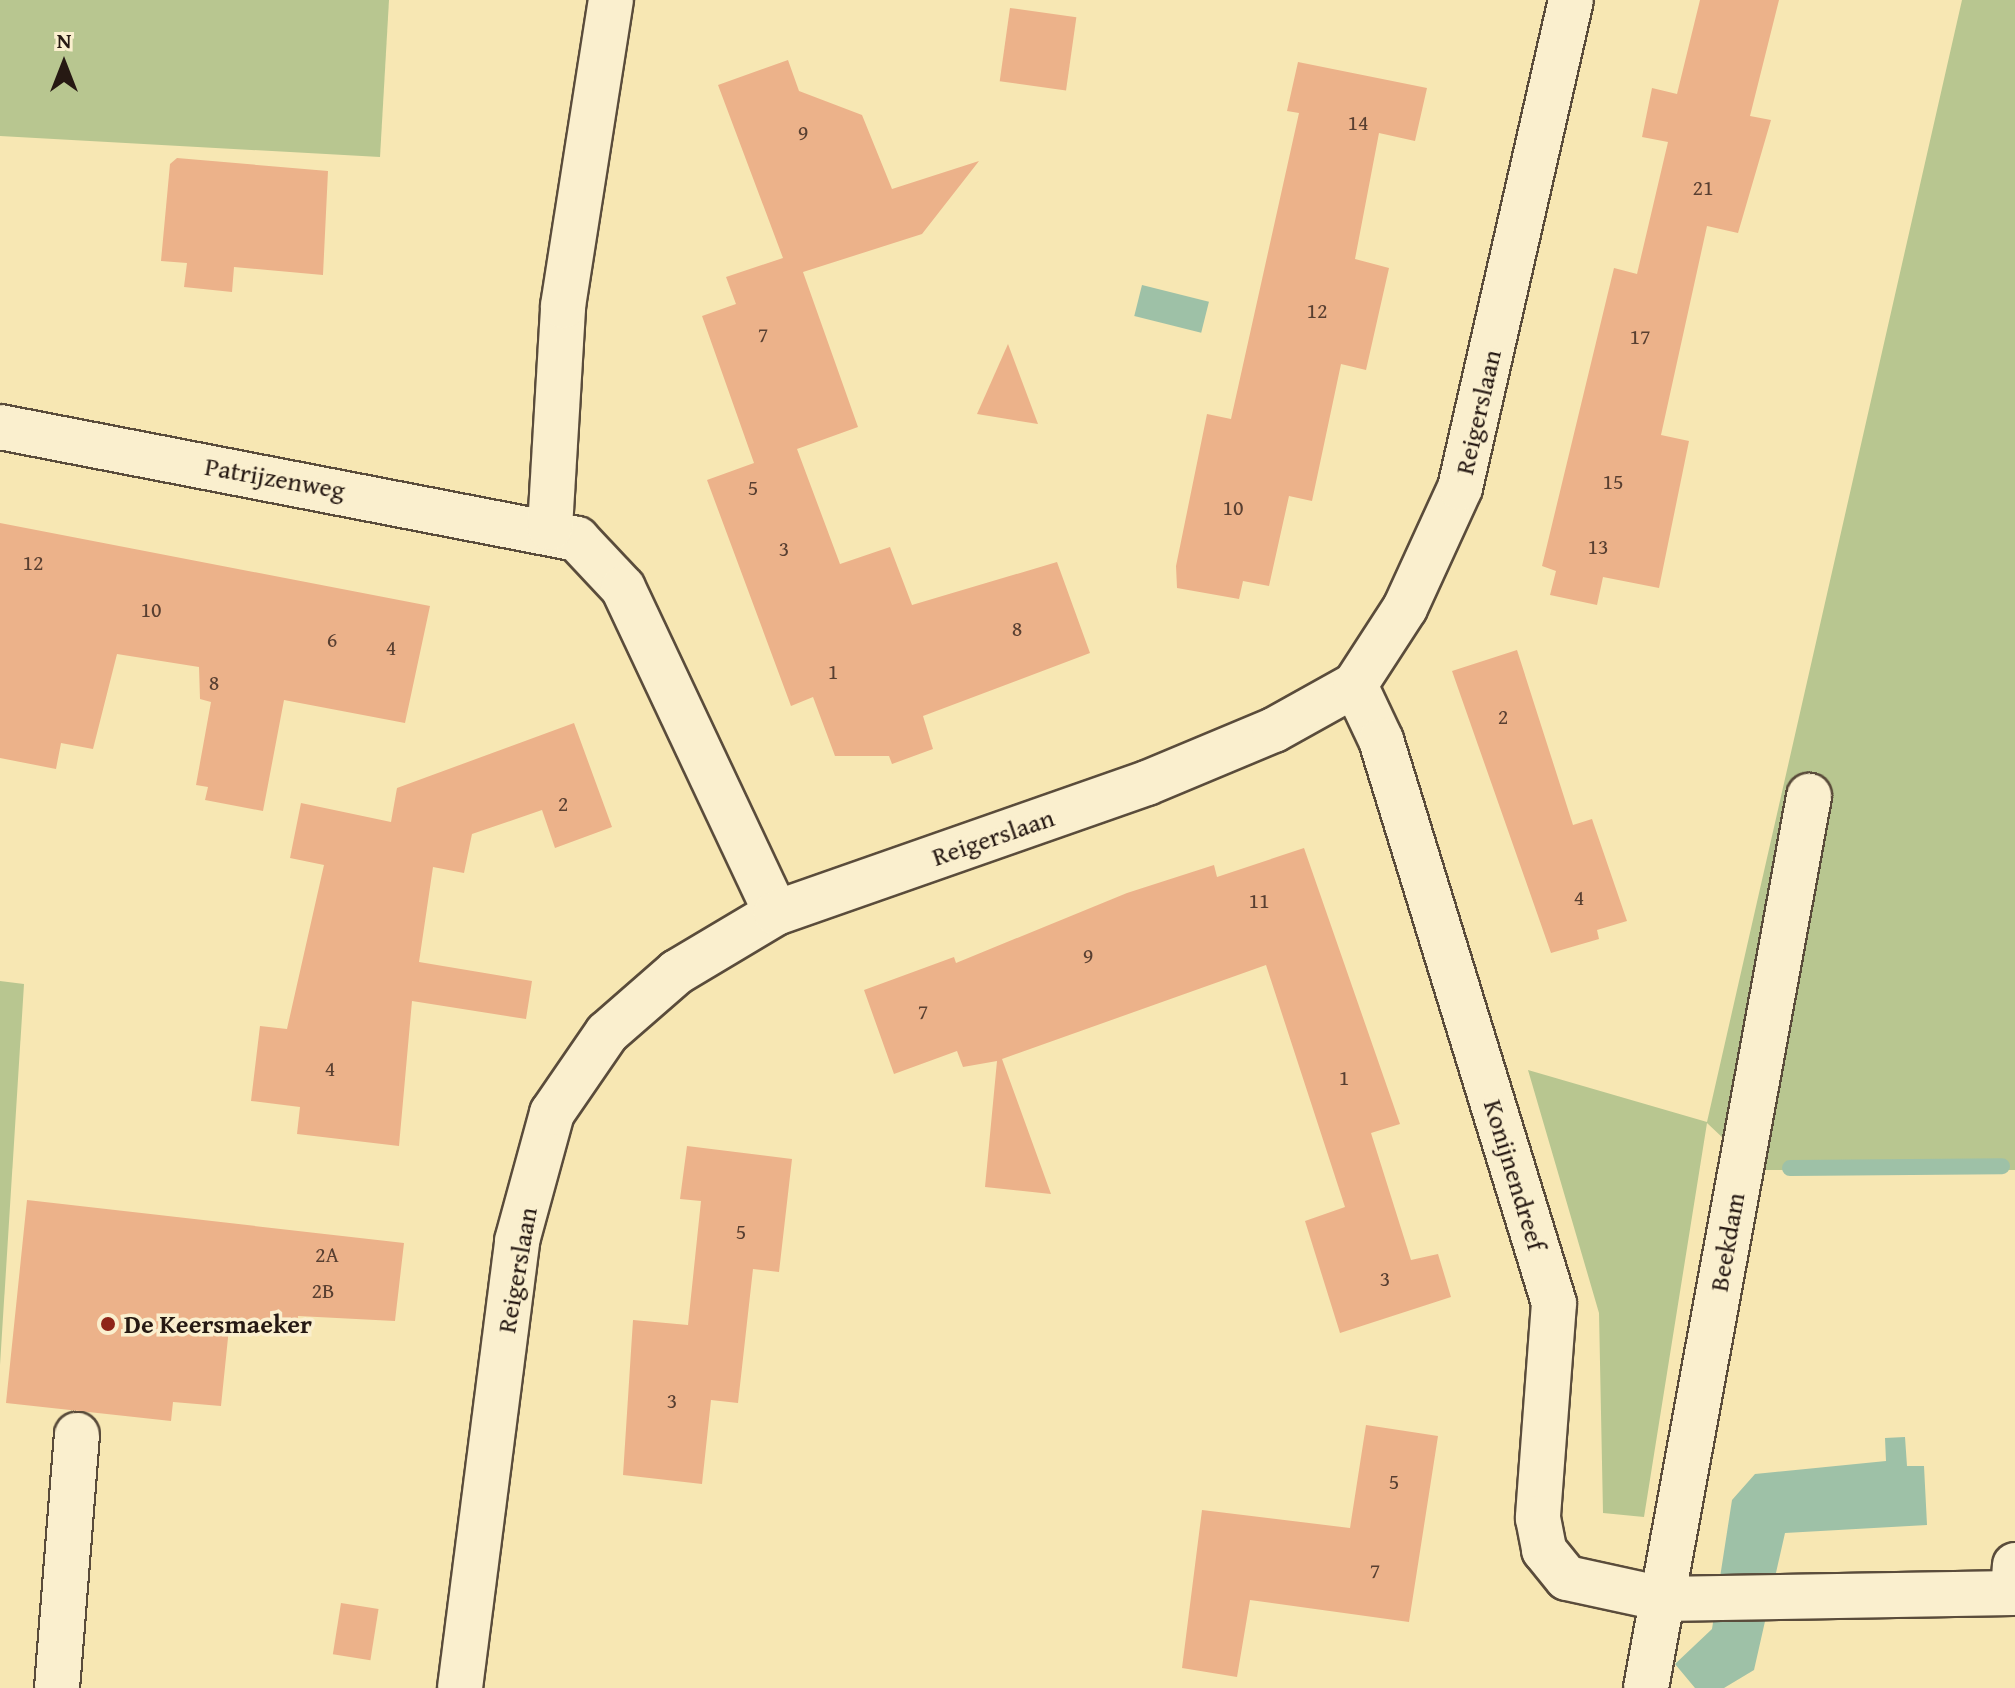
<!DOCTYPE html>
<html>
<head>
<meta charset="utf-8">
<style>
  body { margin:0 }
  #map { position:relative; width:2015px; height:1688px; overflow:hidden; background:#f7e7b3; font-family:"Gentium Book Plus",serif }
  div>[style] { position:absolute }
  .green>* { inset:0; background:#b8c690 }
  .water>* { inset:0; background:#9ec1a7; transform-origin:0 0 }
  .stream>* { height:16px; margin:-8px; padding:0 8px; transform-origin:8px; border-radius:8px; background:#9ec1a7 }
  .building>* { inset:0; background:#ecb28a; transform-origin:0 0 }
  .roads { filter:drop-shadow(2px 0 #5a4c3b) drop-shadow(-2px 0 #5a4c3b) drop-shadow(0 2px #5a4c3b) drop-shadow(0 -2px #5a4c3b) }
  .minor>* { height:44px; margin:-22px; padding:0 22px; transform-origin:22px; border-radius:22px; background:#faefce }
  .dots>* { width:22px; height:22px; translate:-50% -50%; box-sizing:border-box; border:4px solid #faefce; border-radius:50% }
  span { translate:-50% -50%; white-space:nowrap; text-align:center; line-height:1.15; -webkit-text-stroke:7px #faefce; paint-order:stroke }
  .number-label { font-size:22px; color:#583f31 }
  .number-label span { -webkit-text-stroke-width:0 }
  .street-label { font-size:26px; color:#261913 }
  .poi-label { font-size:26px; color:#261913; font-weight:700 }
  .left { translate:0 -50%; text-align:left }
  .north { position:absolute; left:24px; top:24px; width:80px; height:80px; -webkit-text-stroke:6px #faefce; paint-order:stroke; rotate:0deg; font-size:22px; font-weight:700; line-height:32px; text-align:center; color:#261913 }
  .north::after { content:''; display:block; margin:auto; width:28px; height:36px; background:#261913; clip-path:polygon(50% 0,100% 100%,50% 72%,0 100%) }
</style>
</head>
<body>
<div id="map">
  <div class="green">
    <i style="clip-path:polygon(0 0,389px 0,380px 157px,0 136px)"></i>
    <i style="clip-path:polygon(1962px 0,2015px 0,2015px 1170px,1757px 1170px,1707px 1123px,1644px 1517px,1603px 1513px,1599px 1313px,1528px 1070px,1707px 1122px)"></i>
    <i style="clip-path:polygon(0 981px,24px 984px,0 1365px)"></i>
  </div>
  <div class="water">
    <i style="left:1142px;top:285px;width:69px;height:32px;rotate:14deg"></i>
    <i style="clip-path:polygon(1905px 1437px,1907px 1466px,1924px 1466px,1927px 1525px,1785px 1533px,1754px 1670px,1724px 1688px,1695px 1688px,1675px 1664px,1712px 1629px,1732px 1500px,1755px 1474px,1886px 1461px,1885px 1438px)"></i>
  </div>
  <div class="stream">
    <i style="left:1790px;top:1168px;width:212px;rotate:-0.5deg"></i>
  </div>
  <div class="building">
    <i style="clip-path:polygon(1700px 0,1779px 0,1750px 116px,1771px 120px,1738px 233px,1707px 226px,1661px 435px,1689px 441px,1659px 588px,1603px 577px,1597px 605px,1550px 595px,1556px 571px,1542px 566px,1614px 268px,1637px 274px,1668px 142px,1642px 137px,1652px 88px,1677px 94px)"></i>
    <i style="left:1010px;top:8px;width:67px;height:74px;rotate:8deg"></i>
    <i style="clip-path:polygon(788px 60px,799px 91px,862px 115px,892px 189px,979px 161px,922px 234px,803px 272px,858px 427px,797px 449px,840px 564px,890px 547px,912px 605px,1057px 562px,1090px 653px,923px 716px,933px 749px,892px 764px,889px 756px,835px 756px,813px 697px,791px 706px,707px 480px,754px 463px,702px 316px,736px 304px,726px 277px,783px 258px,718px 85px)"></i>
    <i style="clip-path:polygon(1298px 62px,1427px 88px,1415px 141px,1379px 133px,1355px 259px,1389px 268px,1366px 370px,1341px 364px,1312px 501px,1289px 496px,1269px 586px,1243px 581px,1239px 599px,1177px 588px,1176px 566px,1207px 414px,1231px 419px,1299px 113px,1287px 111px)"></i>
    <i style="clip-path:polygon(177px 158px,328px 171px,323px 275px,234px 267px,232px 292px,184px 287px,187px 263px,161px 261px,170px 164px)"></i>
    <i style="clip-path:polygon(1008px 344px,1038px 424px,977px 414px)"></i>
    <i style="clip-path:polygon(0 523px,430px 606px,405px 723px,284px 700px,263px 811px,205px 800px,208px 787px,196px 785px,211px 702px,200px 699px,199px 667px,117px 654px,93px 749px,61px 743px,56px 769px,0 758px)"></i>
    <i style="clip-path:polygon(1517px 650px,1573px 825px,1592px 819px,1627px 921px,1597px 930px,1599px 939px,1551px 953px,1452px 671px)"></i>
    <i style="clip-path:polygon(574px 723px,612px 827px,555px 848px,542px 810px,472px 834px,464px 873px,433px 867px,419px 962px,532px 981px,526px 1019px,412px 1001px,399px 1146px,297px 1134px,300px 1107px,251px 1101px,260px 1026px,287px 1029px,324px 865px,290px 858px,301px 803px,391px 822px,397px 788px)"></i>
    <i style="clip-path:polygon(1304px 848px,1400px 1124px,1371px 1133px,1411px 1260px,1438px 1254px,1451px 1297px,1340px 1333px,1305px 1221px,1345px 1207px,1266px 965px,1002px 1059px,1051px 1194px,985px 1187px,997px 1061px,963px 1067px,957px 1051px,894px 1074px,864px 990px,954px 957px,956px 963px,1127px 893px,1214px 865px,1217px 877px)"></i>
    <i style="clip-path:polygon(687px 1146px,792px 1159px,779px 1272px,753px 1269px,738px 1403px,711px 1400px,702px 1484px,623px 1475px,633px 1320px,688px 1325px,701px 1201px,680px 1199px)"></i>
    <i style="clip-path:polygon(27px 1200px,404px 1243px,395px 1321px,298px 1316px,296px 1335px,229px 1328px,221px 1406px,173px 1402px,171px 1421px,6px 1403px)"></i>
    <i style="clip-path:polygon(1366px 1425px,1438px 1436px,1409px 1622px,1250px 1600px,1237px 1677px,1182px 1668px,1202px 1510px,1350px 1528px)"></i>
    <i style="left:341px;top:1603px;width:38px;height:52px;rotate:9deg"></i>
  </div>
  <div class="roads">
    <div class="minor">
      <i style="left:0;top:427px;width:588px;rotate:10.98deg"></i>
      <i style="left:577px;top:539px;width:67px;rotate:46.8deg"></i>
      <i style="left:623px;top:588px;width:359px;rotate:64.8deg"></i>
      <i style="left:550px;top:528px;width:222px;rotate:-86.6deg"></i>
      <i style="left:563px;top:306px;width:310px;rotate:-81.1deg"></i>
      <i style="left:1355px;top:685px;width:61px;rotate:64.7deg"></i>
      <i style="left:1381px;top:740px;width:589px;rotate:72.92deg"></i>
      <i style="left:1554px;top:1303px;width:216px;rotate:94.3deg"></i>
      <i style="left:1538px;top:1518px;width:33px;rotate:79deg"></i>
      <i style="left:1544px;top:1550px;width:36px;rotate:51deg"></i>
      <i style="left:1567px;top:1578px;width:98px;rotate:12.3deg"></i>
      <i style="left:1663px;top:1599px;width:350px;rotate:-1deg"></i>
      <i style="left:2013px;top:1593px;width:28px;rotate:-86deg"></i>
      <i style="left:57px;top:1688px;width:254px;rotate:-85.5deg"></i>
      <i style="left:460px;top:1688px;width:451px;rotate:-82.7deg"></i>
      <i style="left:517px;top:1241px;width:133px;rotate:-74.7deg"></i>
      <i style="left:552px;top:1113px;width:97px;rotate:-55.5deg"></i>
      <i style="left:607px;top:1033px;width:93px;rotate:-41.1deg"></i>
      <i style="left:677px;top:972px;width:115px;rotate:-30.8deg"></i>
      <i style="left:776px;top:913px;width:393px;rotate:-19.3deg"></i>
      <i style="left:1147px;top:783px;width:138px;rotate:-22.7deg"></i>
      <i style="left:1274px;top:730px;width:93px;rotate:-29.1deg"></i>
      <i style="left:1355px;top:685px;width:92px;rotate:-57deg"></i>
      <i style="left:1405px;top:608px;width:132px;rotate:-65.4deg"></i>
      <i style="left:1460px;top:488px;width:500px;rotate:-77.19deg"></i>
      <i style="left:1646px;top:1688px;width:907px;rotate:-79.64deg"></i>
    </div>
  </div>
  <div class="dots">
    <i style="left:108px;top:1324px;background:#8f2418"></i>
  </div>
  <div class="number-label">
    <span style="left:1358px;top:123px">14</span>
    <span style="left:803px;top:133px">9</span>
    <span style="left:1703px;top:188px">21</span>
    <span style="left:1317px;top:311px">12</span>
    <span style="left:763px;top:335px">7</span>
    <span style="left:1640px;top:337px">17</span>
    <span style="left:1613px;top:482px">15</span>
    <span style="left:753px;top:488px">5</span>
    <span style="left:1233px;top:508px">10</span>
    <span style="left:1598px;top:547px">13</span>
    <span style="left:784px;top:549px">3</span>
    <span style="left:33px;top:563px">12</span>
    <span style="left:151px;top:610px">10</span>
    <span style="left:1017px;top:629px">8</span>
    <span style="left:332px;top:640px">6</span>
    <span style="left:391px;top:648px">4</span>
    <span style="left:833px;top:672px">1</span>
    <span style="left:214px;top:683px">8</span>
    <span style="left:1503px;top:717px">2</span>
    <span style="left:563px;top:804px">2</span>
    <span style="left:1579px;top:898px">4</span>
    <span style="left:1259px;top:901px">11</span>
    <span style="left:1088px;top:956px">9</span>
    <span style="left:923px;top:1012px">7</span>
    <span style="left:330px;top:1069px">4</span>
    <span style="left:1344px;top:1078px">1</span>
    <span style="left:741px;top:1232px">5</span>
    <span style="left:327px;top:1255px">2A</span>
    <span style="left:1385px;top:1279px">3</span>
    <span style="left:323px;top:1291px">2B</span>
    <span style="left:672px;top:1401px">3</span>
    <span style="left:1394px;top:1482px">5</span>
    <span style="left:1375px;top:1571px">7</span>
  </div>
  <div class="street-label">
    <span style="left:1478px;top:412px;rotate:-77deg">Reigerslaan</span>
    <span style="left:275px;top:478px;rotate:10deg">Patrijzenweg</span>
    <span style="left:993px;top:837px;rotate:-19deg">Reigerslaan</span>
    <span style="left:1515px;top:1175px;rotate:73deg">Konijnendreef</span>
    <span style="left:1727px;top:1242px;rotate:-80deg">Beekdam</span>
    <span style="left:517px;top:1270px;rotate:-80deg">Reigerslaan</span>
  </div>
  <div class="poi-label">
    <span class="left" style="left:124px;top:1324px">De Keersmaeker</span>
  </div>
  <div class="north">N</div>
</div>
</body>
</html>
